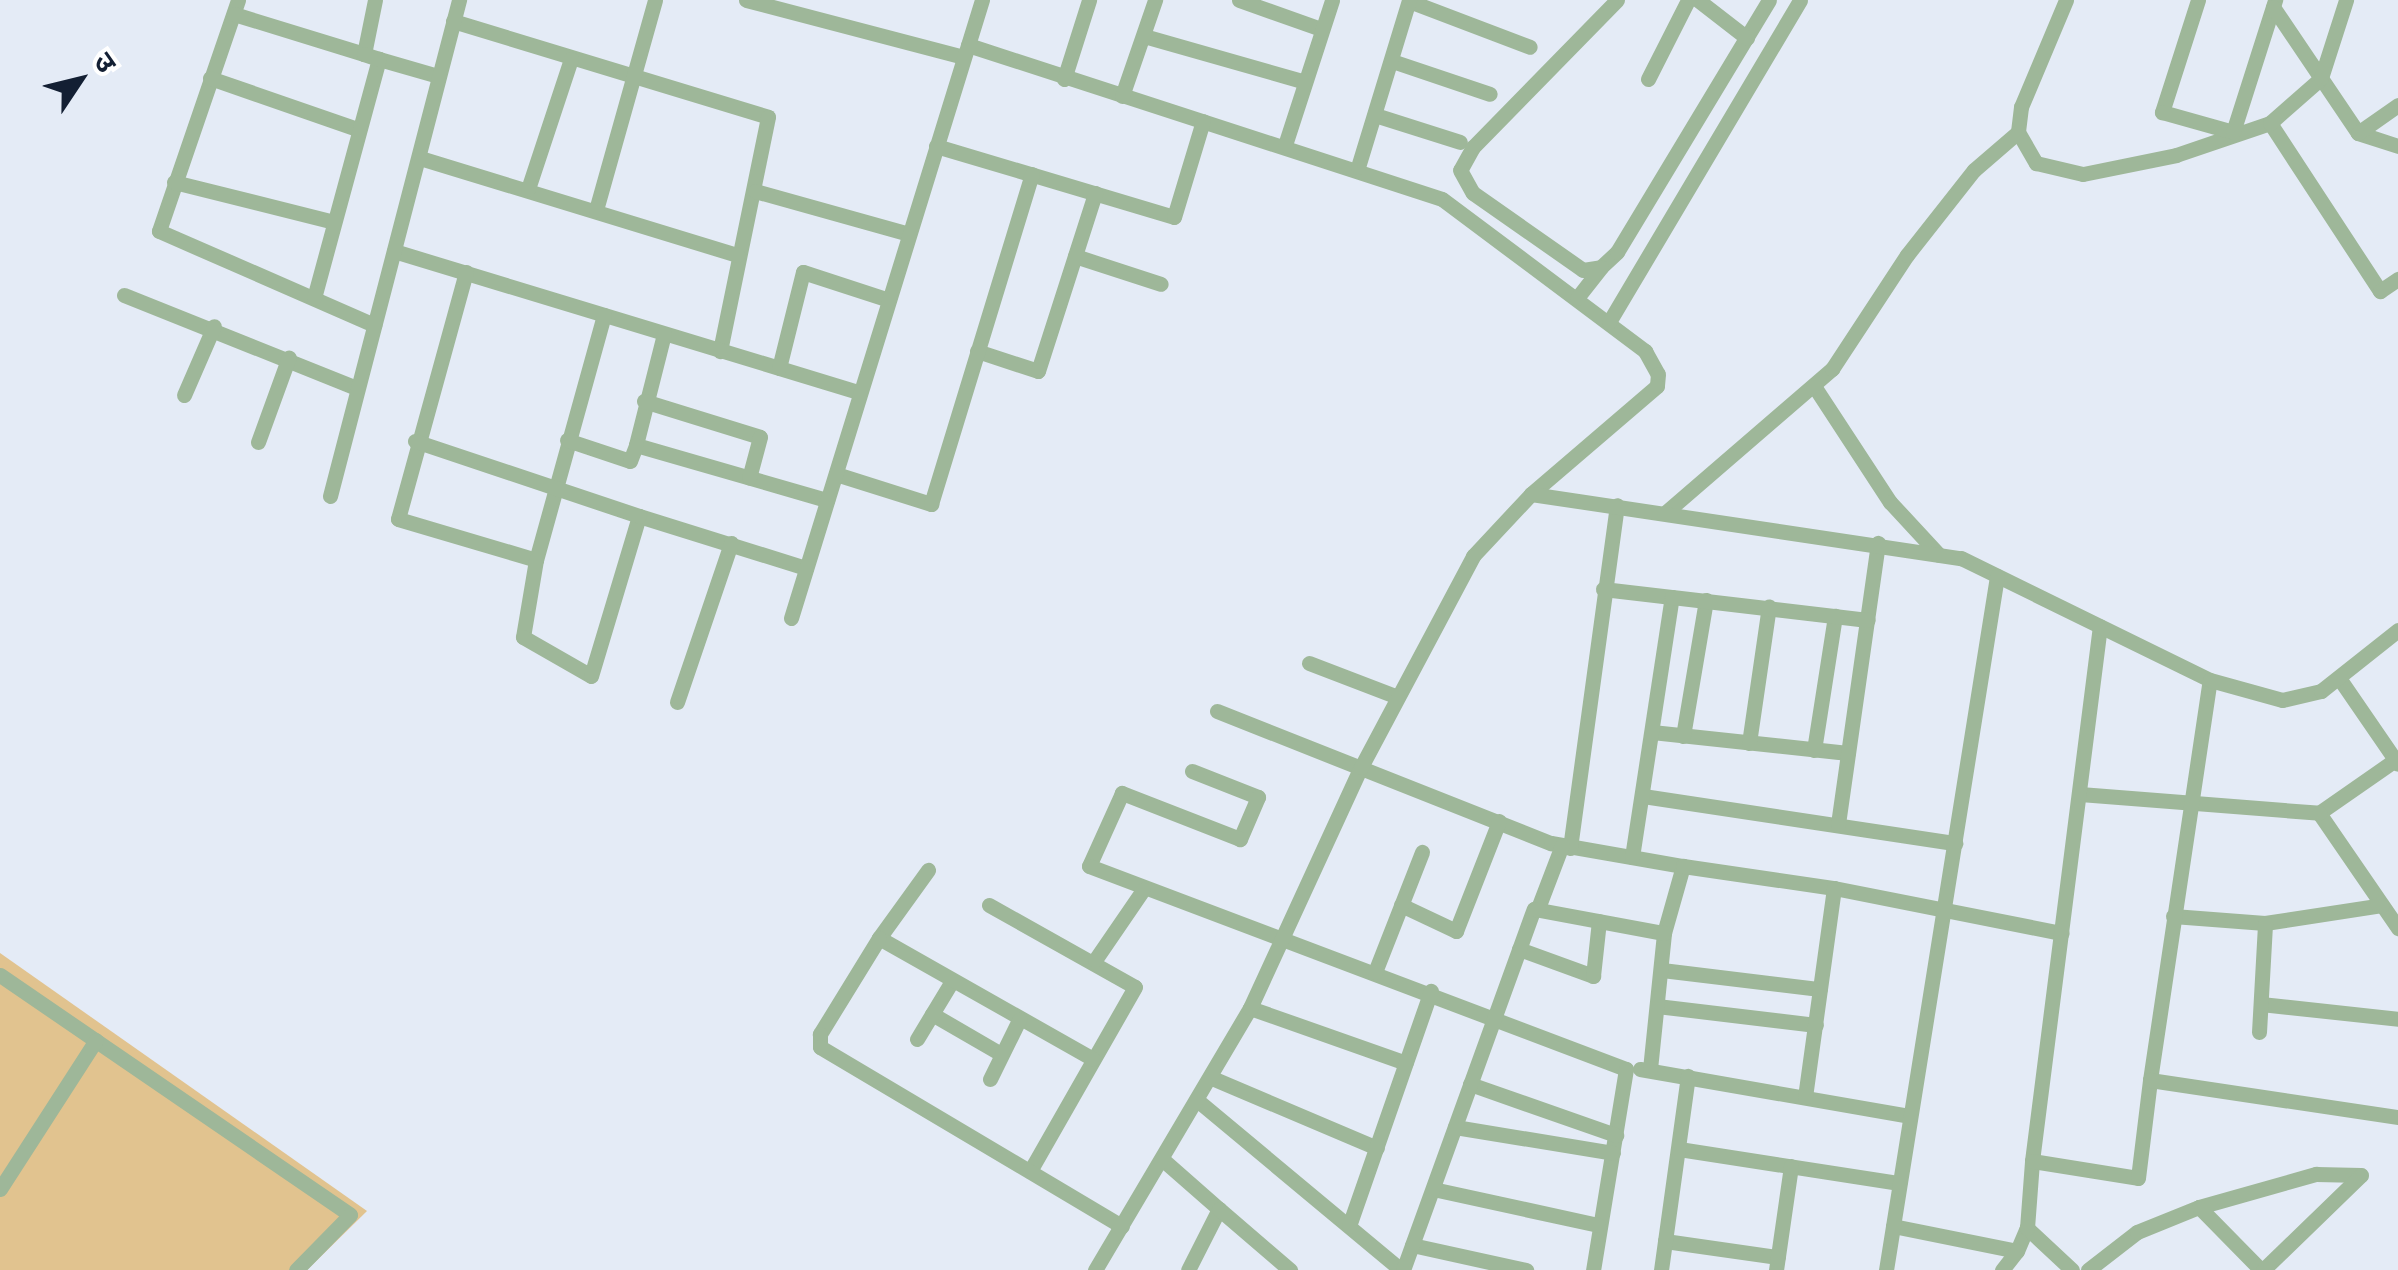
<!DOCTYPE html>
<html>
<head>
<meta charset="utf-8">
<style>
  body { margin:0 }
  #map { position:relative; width:2398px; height:1270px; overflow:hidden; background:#e4ebf6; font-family:Rubik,"Noto Sans Devanagari",sans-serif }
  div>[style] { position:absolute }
  .green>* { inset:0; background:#e1c38f }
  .minor>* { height:15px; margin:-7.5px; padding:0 7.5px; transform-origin:7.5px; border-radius:7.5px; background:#9eb799 }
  span { translate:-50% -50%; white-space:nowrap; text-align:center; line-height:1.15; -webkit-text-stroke:10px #fff; paint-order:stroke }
  .north { position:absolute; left:30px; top:30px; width:100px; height:100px; -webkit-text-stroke:8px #fff; paint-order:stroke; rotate:55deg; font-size:28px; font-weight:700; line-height:40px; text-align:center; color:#131f33 }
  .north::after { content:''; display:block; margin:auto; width:35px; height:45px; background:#131f33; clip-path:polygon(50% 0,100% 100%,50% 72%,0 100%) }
</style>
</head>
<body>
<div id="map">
  <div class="green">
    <i style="clip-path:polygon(0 953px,367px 1211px,307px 1270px,0 1270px)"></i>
  </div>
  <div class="minor">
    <i style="left:238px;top:0;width:244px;rotate:108.9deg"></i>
    <i style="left:159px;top:231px;width:235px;rotate:23.6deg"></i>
    <i style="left:746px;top:0;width:225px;rotate:14.7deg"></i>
    <i style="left:1239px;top:0;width:87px;rotate:19.5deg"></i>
    <i style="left:1617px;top:0;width:206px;rotate:134.4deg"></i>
    <i style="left:1473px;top:147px;width:26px;rotate:119deg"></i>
    <i style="left:1460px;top:170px;width:26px;rotate:61deg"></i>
    <i style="left:1473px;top:193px;width:134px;rotate:35deg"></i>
    <i style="left:1583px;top:270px;width:18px;rotate:-9deg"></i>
    <i style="left:1601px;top:267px;width:22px;rotate:-43deg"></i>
    <i style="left:1617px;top:252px;width:294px;rotate:-58.9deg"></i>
    <i style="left:1698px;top:0;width:62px;rotate:37.8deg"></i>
    <i style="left:2066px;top:0;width:116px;rotate:112.8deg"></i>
    <i style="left:2021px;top:107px;width:25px;rotate:97deg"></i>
    <i style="left:2018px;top:132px;width:36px;rotate:60deg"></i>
    <i style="left:2036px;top:163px;width:48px;rotate:13.2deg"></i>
    <i style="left:2083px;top:174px;width:95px;rotate:-11.5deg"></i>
    <i style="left:2176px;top:155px;width:99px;rotate:-18.8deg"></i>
    <i style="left:2270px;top:123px;width:201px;rotate:56.8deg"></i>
    <i style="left:2380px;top:291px;width:22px;rotate:-34deg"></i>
    <i style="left:2198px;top:0;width:118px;rotate:107.8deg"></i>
    <i style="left:2162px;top:112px;width:74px;rotate:15.7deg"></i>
    <i style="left:2233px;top:132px;width:139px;rotate:-72.3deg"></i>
    <i style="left:1409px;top:1px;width:129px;rotate:20.8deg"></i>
    <i style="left:2273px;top:7px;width:152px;rotate:56deg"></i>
    <i style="left:2358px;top:133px;width:42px;rotate:18deg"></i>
    <i style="left:234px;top:14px;width:136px;rotate:17.1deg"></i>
    <i style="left:364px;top:54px;width:55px;rotate:-78.5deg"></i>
    <i style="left:453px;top:21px;width:329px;rotate:16.9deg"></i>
    <i style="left:768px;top:117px;width:239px;rotate:101.6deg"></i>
    <i style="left:1144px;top:36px;width:167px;rotate:15.9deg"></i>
    <i style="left:968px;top:45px;width:498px;rotate:18deg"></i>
    <i style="left:1442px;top:199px;width:254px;rotate:36.8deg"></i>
    <i style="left:1645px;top:351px;width:26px;rotate:61deg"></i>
    <i style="left:1658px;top:374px;width:12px;rotate:95deg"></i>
    <i style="left:1657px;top:386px;width:166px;rotate:139.4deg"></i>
    <i style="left:379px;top:59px;width:61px;rotate:16.1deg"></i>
    <i style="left:1392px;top:61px;width:103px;rotate:18.6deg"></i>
    <i style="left:210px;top:78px;width:156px;rotate:19.1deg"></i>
    <i style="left:1064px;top:79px;width:83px;rotate:-72.4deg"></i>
    <i style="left:1648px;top:79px;width:89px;rotate:-63.1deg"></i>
    <i style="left:1122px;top:96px;width:102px;rotate:-71deg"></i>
    <i style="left:1375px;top:115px;width:89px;rotate:17.6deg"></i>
    <i style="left:2270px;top:123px;width:68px;rotate:-41.4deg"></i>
    <i style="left:2321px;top:78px;width:82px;rotate:-72.2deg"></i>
    <i style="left:2358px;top:133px;width:49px;rotate:-35deg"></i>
    <i style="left:1285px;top:145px;width:152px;rotate:-72deg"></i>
    <i style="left:936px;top:146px;width:248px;rotate:16.6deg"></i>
    <i style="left:1174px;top:217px;width:100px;rotate:-73.2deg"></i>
    <i style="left:420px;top:158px;width:332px;rotate:17deg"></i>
    <i style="left:1358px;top:167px;width:175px;rotate:-73deg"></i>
    <i style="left:174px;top:182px;width:165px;rotate:14deg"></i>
    <i style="left:528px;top:189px;width:137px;rotate:-71.7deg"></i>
    <i style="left:755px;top:191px;width:160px;rotate:15.6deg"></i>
    <i style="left:596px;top:210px;width:218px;rotate:-74.3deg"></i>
    <i style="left:394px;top:251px;width:487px;rotate:16.9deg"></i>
    <i style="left:1075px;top:256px;width:90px;rotate:18deg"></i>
    <i style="left:466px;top:272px;width:256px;rotate:105.4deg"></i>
    <i style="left:398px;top:519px;width:144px;rotate:16.5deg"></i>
    <i style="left:124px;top:295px;width:251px;rotate:21.8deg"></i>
    <i style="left:314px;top:298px;width:248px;rotate:-74.8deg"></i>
    <i style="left:379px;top:59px;width:16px;rotate:-162deg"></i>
    <i style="left:1577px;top:298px;width:39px;rotate:-52deg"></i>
    <i style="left:604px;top:315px;width:254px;rotate:105.5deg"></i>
    <i style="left:536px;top:560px;width:78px;rotate:99.6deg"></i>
    <i style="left:523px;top:637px;width:78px;rotate:29.8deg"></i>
    <i style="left:591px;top:676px;width:167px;rotate:-73.3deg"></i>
    <i style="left:639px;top:516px;width:175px;rotate:17.3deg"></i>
    <i style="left:1609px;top:322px;width:374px;rotate:-59.3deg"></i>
    <i style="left:664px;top:334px;width:114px;rotate:104.2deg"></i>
    <i style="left:636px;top:445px;width:199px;rotate:16.1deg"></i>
    <i style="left:977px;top:351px;width:64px;rotate:18.2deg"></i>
    <i style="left:1038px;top:371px;width:187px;rotate:-72.2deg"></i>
    <i style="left:779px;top:368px;width:99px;rotate:-76deg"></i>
    <i style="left:803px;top:272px;width:90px;rotate:18deg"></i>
    <i style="left:1814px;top:386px;width:139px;rotate:56.8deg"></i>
    <i style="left:1890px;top:502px;width:72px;rotate:47.2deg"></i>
    <i style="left:184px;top:395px;width:75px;rotate:-66.5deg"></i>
    <i style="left:644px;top:401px;width:121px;rotate:17.2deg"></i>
    <i style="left:760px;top:437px;width:42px;rotate:105deg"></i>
    <i style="left:567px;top:440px;width:66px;rotate:18.4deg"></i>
    <i style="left:630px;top:461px;width:17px;rotate:-69deg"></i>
    <i style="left:415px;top:441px;width:236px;rotate:18.5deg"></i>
    <i style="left:258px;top:442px;width:90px;rotate:-70deg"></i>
    <i style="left:836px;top:474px;width:100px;rotate:17.5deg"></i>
    <i style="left:931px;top:504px;width:345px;rotate:-73deg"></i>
    <i style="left:330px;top:496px;width:513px;rotate:-75.42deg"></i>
    <i style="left:1665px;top:513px;width:221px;rotate:-40.8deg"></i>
    <i style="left:1832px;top:369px;width:136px;rotate:-56.7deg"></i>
    <i style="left:1907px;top:255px;width:108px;rotate:-51.8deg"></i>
    <i style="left:1974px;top:170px;width:58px;rotate:-40.8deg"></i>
    <i style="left:1603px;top:589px;width:69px;rotate:6.6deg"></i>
    <i style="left:791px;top:618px;width:647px;rotate:-72.83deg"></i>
    <i style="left:1309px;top:663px;width:95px;rotate:20.9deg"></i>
    <i style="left:2339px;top:678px;width:104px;rotate:55.5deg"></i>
    <i style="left:677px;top:702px;width:168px;rotate:-71.2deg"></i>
    <i style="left:1217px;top:711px;width:359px;rotate:21.6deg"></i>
    <i style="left:1551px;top:843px;width:134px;rotate:9.9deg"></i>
    <i style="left:1652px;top:732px;width:197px;rotate:6.1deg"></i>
    <i style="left:1683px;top:736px;width:138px;rotate:-80.4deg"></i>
    <i style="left:1749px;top:743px;width:138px;rotate:-81.7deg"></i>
    <i style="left:1814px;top:750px;width:136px;rotate:-81.1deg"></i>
    <i style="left:2395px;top:760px;width:93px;rotate:145.1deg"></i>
    <i style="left:2319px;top:813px;width:140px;rotate:55.5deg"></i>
    <i style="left:1192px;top:771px;width:71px;rotate:21.5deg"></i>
    <i style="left:1258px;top:797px;width:46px;rotate:113.2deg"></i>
    <i style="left:1240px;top:839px;width:127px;rotate:-158.7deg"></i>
    <i style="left:1122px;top:793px;width:80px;rotate:114.3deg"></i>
    <i style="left:1089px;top:866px;width:574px;rotate:20.71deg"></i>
    <i style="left:1626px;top:1069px;width:204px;rotate:99.3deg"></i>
    <i style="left:2080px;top:794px;width:240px;rotate:4.5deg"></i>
    <i style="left:1643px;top:796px;width:316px;rotate:8.6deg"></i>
    <i style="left:1838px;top:824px;width:284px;rotate:-81.9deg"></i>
    <i style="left:1570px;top:848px;width:346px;rotate:-82.2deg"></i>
    <i style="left:1632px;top:857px;width:263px;rotate:-81.3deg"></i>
    <i style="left:1672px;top:597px;width:197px;rotate:6.7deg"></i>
    <i style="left:989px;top:905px;width:167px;rotate:29.3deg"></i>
    <i style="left:1135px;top:987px;width:212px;rotate:119.7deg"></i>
    <i style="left:1401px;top:905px;width:61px;rotate:25.3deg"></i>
    <i style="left:1456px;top:931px;width:118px;rotate:-68.6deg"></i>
    <i style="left:1538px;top:908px;width:67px;rotate:-69.1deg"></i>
    <i style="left:2173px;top:916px;width:92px;rotate:4.4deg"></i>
    <i style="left:2265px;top:923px;width:118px;rotate:-8.7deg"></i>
    <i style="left:879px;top:938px;width:84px;rotate:-54.2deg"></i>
    <i style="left:1519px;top:949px;width:79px;rotate:20deg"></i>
    <i style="left:1593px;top:976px;width:55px;rotate:-83.8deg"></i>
    <i style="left:1095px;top:960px;width:85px;rotate:-55.6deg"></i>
    <i style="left:1662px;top:970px;width:159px;rotate:6.9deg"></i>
    <i style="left:1375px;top:972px;width:129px;rotate:-68.6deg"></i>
    <i style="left:0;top:975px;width:424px;rotate:34.4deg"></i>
    <i style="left:350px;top:1215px;width:77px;rotate:134.5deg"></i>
    <i style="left:2261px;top:1004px;width:138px;rotate:6.2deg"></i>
    <i style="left:1657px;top:1006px;width:160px;rotate:6.8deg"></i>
    <i style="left:1250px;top:1008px;width:165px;rotate:19.4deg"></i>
    <i style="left:932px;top:1014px;width:80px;rotate:30.1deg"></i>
    <i style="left:2259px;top:1032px;width:109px;rotate:-86.8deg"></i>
    <i style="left:917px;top:1039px;width:68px;rotate:-58.9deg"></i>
    <i style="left:1093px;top:1059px;width:246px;rotate:-150.5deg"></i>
    <i style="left:879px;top:938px;width:113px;rotate:121.6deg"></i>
    <i style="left:820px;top:1034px;width:13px;rotate:90deg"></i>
    <i style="left:820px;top:1047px;width:351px;rotate:30.7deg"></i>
    <i style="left:1640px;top:1069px;width:273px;rotate:9.9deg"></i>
    <i style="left:1650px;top:1069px;width:137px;rotate:-84.1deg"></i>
    <i style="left:1664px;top:933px;width:70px;rotate:-74.2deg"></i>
    <i style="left:1683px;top:866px;width:153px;rotate:8.3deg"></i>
    <i style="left:1834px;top:888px;width:232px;rotate:11.2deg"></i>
    <i style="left:1212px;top:1078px;width:179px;rotate:23deg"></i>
    <i style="left:990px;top:1079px;width:66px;rotate:-63.8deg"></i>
    <i style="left:2150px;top:1080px;width:404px;rotate:-81.5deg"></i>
    <i style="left:1470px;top:1084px;width:155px;rotate:19.3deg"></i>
    <i style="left:1805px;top:1097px;width:211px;rotate:-82.1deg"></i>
    <i style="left:1197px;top:1100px;width:266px;rotate:39.8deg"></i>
    <i style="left:1455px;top:1127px;width:160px;rotate:9.3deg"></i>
    <i style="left:1679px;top:1149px;width:223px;rotate:8.8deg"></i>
    <i style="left:1162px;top:1159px;width:76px;rotate:41.3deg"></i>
    <i style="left:1219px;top:1209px;width:68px;rotate:116.9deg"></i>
    <i style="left:2032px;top:1161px;width:539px;rotate:-82.76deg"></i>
    <i style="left:0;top:1189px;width:177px;rotate:-57.2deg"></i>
    <i style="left:1433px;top:1189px;width:169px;rotate:12.3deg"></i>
    <i style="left:2199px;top:1207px;width:122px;rotate:-15.8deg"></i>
    <i style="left:2316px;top:1174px;width:45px;rotate:1.3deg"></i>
    <i style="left:1219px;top:1209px;width:94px;rotate:40.7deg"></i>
    <i style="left:1349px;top:1226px;width:249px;rotate:-70.8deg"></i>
    <i style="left:1893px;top:1226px;width:126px;rotate:11.4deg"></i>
    <i style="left:2017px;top:1251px;width:25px;rotate:-67deg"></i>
    <i style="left:1665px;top:1241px;width:114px;rotate:8.1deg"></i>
    <i style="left:1412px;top:1245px;width:117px;rotate:12.4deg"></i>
    <i style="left:1095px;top:1270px;width:304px;rotate:-59.4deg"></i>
    <i style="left:1250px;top:1008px;width:265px;rotate:-65.3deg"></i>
    <i style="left:1361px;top:767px;width:239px;rotate:-62deg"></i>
    <i style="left:1473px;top:556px;width:85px;rotate:-46.9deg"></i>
    <i style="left:1531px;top:494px;width:435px;rotate:8.5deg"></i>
    <i style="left:1961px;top:558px;width:277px;rotate:26.1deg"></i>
    <i style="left:2210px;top:680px;width:75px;rotate:15.5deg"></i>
    <i style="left:2282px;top:700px;width:40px;rotate:-13deg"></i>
    <i style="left:2321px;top:691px;width:98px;rotate:-38.4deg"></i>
    <i style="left:1403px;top:1270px;width:384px;rotate:-70.1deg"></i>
    <i style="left:1534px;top:909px;width:132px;rotate:10.5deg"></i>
    <i style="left:1661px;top:1270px;width:196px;rotate:-82.1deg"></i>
    <i style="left:1776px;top:1270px;width:105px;rotate:-81.8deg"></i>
    <i style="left:1886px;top:1270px;width:703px;rotate:-80.91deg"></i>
    <i style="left:2002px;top:1270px;width:24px;rotate:-52deg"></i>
    <i style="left:2072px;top:1270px;width:62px;rotate:-137deg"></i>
    <i style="left:2027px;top:1228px;width:67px;rotate:-85.7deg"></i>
    <i style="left:2032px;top:1161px;width:107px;rotate:9.1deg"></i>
    <i style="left:2138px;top:1178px;width:99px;rotate:-83deg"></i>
    <i style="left:2150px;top:1080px;width:251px;rotate:8.5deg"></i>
    <i style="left:2088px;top:1270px;width:62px;rotate:-37.8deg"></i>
    <i style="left:2137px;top:1232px;width:67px;rotate:-22deg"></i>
    <i style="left:2199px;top:1207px;width:88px;rotate:45.5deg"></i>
    <i style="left:2263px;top:1270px;width:136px;rotate:-44.1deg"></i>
  </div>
  <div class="north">उ</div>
</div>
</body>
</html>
